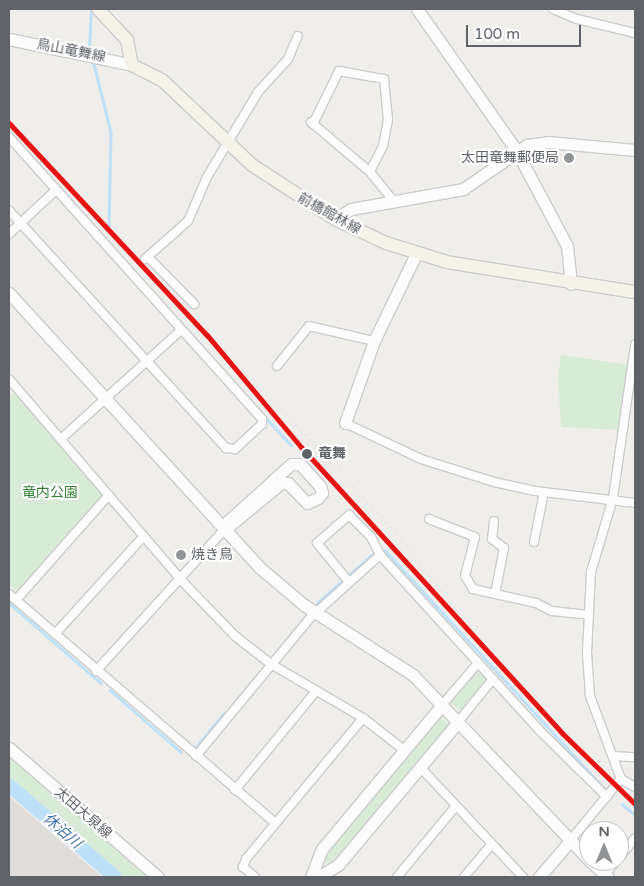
<!DOCTYPE html>
<html>
<head>
<meta charset="utf-8">
<style>
  body { margin:0 }
  #map { position:relative; width:644px; height:886px; overflow:hidden; background:#efeeea; font-family:"Varela Round","Noto Sans JP",sans-serif }
  div>[style] { position:absolute }
  .industrial>* { inset:0; background:#dfddda }
  .green>* { inset:0; background:#d8ebd6; transform-origin:0 0 }
  .water>* { inset:0; background:#bfe0f9 }
  .stream>* { height:2.5px; margin:-1.25px; padding:0 1.25px; transform-origin:1.25px; border-radius:1.25px; background:#bfe0f9 }
  .river>* { height:14px; margin:-7px; padding:0 7px; transform-origin:7px; border-radius:7px; background:#bfe0f9 }
  .roads { filter:drop-shadow(1px 0 #cbcccc) drop-shadow(-1px 0 #cbcccc) drop-shadow(0 1px #cbcccc) drop-shadow(0 -1px #cbcccc) }
  .street>* { height:8px; margin:-4px; padding:0 4px; transform-origin:4px; border-radius:4px; background:#fdfcfc }
  .secondary>* { height:11px; margin:-5.5px; padding:0 5.5px; transform-origin:5.5px; border-radius:5.5px; background:#fdfcfc }
  .primary>* { height:12px; margin:-6px; padding:0 6px; transform-origin:6px; border-radius:6px; background:#f4f2e9 }
  .rail>* { height:2.5px; margin-top:-1.25px; transform-origin:0; background:repeating-linear-gradient(90deg,#e4e4e4 0 1px,transparent 0 7px) }
  .rail-1>* { height:5px; margin:-2.5px; padding:0 2.5px; transform-origin:2.5px; border-radius:2.5px; background:#e71212 }
  .dots>* { width:14px; height:14px; translate:-50% -50%; box-sizing:border-box; border:2px solid #fff; border-radius:50% }
  span { translate:-50% -50%; white-space:nowrap; text-align:center; line-height:1.15; -webkit-text-stroke:4px #fff; paint-order:stroke }
  .street-label { font-size:14px; color:#5f6368 }
  .poi-label { font-size:14px; color:#5f6368 }
  .right { translate:-100% -50%; text-align:right }
  .left { translate:0 -50%; text-align:left }
  .stop-label { font-size:14px; color:#5f6368; font-weight:700 }
  .park-label { font-size:14px; color:#348238 }
  .water-label { font-size:15px; color:#4174aa; font-style:italic }
  .frame { position:absolute; inset:0; border:10px solid #5f6368; pointer-events:none }
  .north { position:absolute; left:579px; top:821px; width:50px; height:50px; box-sizing:border-box; background:#fff; border:1px solid #bfc1c3; border-radius:50%; rotate:0deg; font-size:14px; font-weight:700; line-height:20px; text-align:center; color:#5f6368 }
  .north::after { content:''; display:block; margin:auto; width:18px; height:22px; background:#919496; clip-path:polygon(50% 0,100% 100%,50% 72%,0 100%) }
  .scale { position:absolute; left:466px; top:25px; width:115px; height:22px; box-sizing:border-box; border:2px solid #5f6368; border-top:0; padding-left:6px; font-size:15px; line-height:18px; white-space:nowrap; color:#5f6368; -webkit-text-stroke:4px #fff; paint-order:stroke }
</style>
</head>
<body>
<div id="map">
  <div class="industrial">
    <i style="clip-path:polygon(9px 796px,102px 877px,9px 877px)"></i>
  </div>
  <div class="green">
    <i style="clip-path:polygon(561px 355px,630px 365px,620px 430px,561px 427px,558px 378px)"></i>
    <i style="clip-path:polygon(16px 392px,102px 491px,102px 497px,17px 591px,9px 585px,9px 396px)"></i>
    <i style="left:476px;top:670px;width:16px;height:41px;rotate:40deg"></i>
    <i style="clip-path:polygon(438px 714px,450px 726px,343px 854px,331px 865px,323px 859px,325px 851px)"></i>
    <i style="clip-path:polygon(9px 757px,49px 792px,147px 877px,121px 877px,9px 781px)"></i>
  </div>
  <div class="water">
    <i style="clip-path:polygon(85px 847px,120px 877px,109px 877px,79px 852px)"></i>
  </div>
  <div class="stream">
    <i style="left:89px;top:47px;width:36px;rotate:-87deg"></i>
    <i style="left:94px;top:64px;width:70px;rotate:76deg"></i>
    <i style="left:111px;top:132px;width:96px;rotate:91.2deg"></i>
    <i style="left:232px;top:380px;width:88px;rotate:47.8deg"></i>
    <i style="left:385px;top:550px;width:325px;rotate:47.4deg"></i>
    <i style="left:350px;top:574px;width:32px;rotate:-41deg"></i>
    <i style="left:9px;top:603px;width:122px;rotate:41deg"></i>
    <i style="left:317px;top:603px;width:33px;rotate:-41deg"></i>
    <i style="left:272px;top:657px;width:52px;rotate:-50.5deg"></i>
    <i style="left:110px;top:690px;width:94px;rotate:41.1deg"></i>
    <i style="left:232px;top:705px;width:50px;rotate:-49.9deg"></i>
    <i style="left:196px;top:747px;width:44px;rotate:-50.5deg"></i>
    <i style="left:622px;top:804px;width:17px;rotate:40deg"></i>
  </div>
  <div class="river">
    <i style="left:9px;top:785px;width:140px;rotate:41deg"></i>
  </div>
  <div class="roads">
    <div class="street">
      <i style="left:553px;top:9px;width:26px;rotate:23deg"></i>
      <i style="left:577px;top:19px;width:60px;rotate:13.6deg"></i>
      <i style="left:311px;top:122px;width:77px;rotate:40.3deg"></i>
      <i style="left:370px;top:172px;width:40px;rotate:51deg"></i>
      <i style="left:313px;top:124px;width:59px;rotate:-63.9deg"></i>
      <i style="left:339px;top:71px;width:46px;rotate:10.1deg"></i>
      <i style="left:384px;top:79px;width:41px;rotate:84.4deg"></i>
      <i style="left:388px;top:120px;width:26px;rotate:101deg"></i>
      <i style="left:383px;top:146px;width:29px;rotate:117deg"></i>
      <i style="left:9px;top:137px;width:379px;rotate:48.1deg"></i>
      <i style="left:262px;top:419px;width:5px;rotate:90deg"></i>
      <i style="left:262px;top:424px;width:37px;rotate:137deg"></i>
      <i style="left:235px;top:449px;width:9px;rotate:-174deg"></i>
      <i style="left:226px;top:448px;width:322px;rotate:-132.4deg"></i>
      <i style="left:9px;top:234px;width:64px;rotate:-43.1deg"></i>
      <i style="left:148px;top:257px;width:66px;rotate:45.6deg"></i>
      <i style="left:145px;top:259px;width:57px;rotate:-41.5deg"></i>
      <i style="left:188px;top:221px;width:48px;rotate:-66.6deg"></i>
      <i style="left:207px;top:177px;width:99px;rotate:-59deg"></i>
      <i style="left:258px;top:92px;width:45px;rotate:-47.7deg"></i>
      <i style="left:288px;top:59px;width:25px;rotate:-67deg"></i>
      <i style="left:277px;top:366px;width:51px;rotate:-51.3deg"></i>
      <i style="left:309px;top:326px;width:67px;rotate:13deg"></i>
      <i style="left:9px;top:379px;width:269px;rotate:49.4deg"></i>
      <i style="left:184px;top:583px;width:74px;rotate:46.1deg"></i>
      <i style="left:235px;top:636px;width:46px;rotate:37.9deg"></i>
      <i style="left:271px;top:664px;width:107px;rotate:30.4deg"></i>
      <i style="left:363px;top:718px;width:52px;rotate:38deg"></i>
      <i style="left:345px;top:423px;width:84px;rotate:25.3deg"></i>
      <i style="left:421px;top:459px;width:77px;rotate:17.5deg"></i>
      <i style="left:494px;top:482px;width:42px;rotate:12.4deg"></i>
      <i style="left:535px;top:491px;width:101px;rotate:6.8deg"></i>
      <i style="left:62px;top:438px;width:161px;rotate:-42.2deg"></i>
      <i style="left:429px;top:519px;width:49px;rotate:21.4deg"></i>
      <i style="left:475px;top:537px;width:40px;rotate:104.4deg"></i>
      <i style="left:465px;top:576px;width:15px;rotate:58deg"></i>
      <i style="left:473px;top:589px;width:65px;rotate:12.5deg"></i>
      <i style="left:536px;top:603px;width:18px;rotate:27deg"></i>
      <i style="left:552px;top:611px;width:37px;rotate:6deg"></i>
      <i style="left:494px;top:521px;width:18px;rotate:96deg"></i>
      <i style="left:492px;top:539px;width:15px;rotate:37deg"></i>
      <i style="left:504px;top:548px;width:47px;rotate:101.1deg"></i>
      <i style="left:534px;top:542px;width:51px;rotate:-78.7deg"></i>
      <i style="left:349px;top:582px;width:50px;rotate:-129.4deg"></i>
      <i style="left:317px;top:543px;width:43px;rotate:-41.2deg"></i>
      <i style="left:349px;top:515px;width:31px;rotate:45deg"></i>
      <i style="left:371px;top:537px;width:20px;rotate:63deg"></i>
      <i style="left:380px;top:555px;width:238px;rotate:47.7deg"></i>
      <i style="left:540px;top:731px;width:94px;rotate:44.6deg"></i>
      <i style="left:9px;top:594px;width:351px;rotate:40.7deg"></i>
      <i style="left:16px;top:600px;width:140px;rotate:-48.5deg"></i>
      <i style="left:55px;top:634px;width:132px;rotate:-47.8deg"></i>
      <i style="left:96px;top:671px;width:190px;rotate:-47.8deg"></i>
      <i style="left:442px;top:705px;width:55px;rotate:-49.4deg"></i>
      <i style="left:458px;top:722px;width:55px;rotate:-50.9deg"></i>
      <i style="left:196px;top:756px;width:180px;rotate:-50.4deg"></i>
      <i style="left:311px;top:617px;width:93px;rotate:-41.9deg"></i>
      <i style="left:613px;top:756px;width:22px;rotate:3deg"></i>
      <i style="left:420px;top:767px;width:151px;rotate:46.9deg"></i>
      <i style="left:621px;top:779px;width:16px;rotate:30deg"></i>
      <i style="left:235px;top:790px;width:128px;rotate:-50.7deg"></i>
      <i style="left:569px;top:842px;width:82px;rotate:-50.5deg"></i>
      <i style="left:621px;top:779px;width:89px;rotate:-110.5deg"></i>
      <i style="left:590px;top:696px;width:43px;rotate:-94deg"></i>
      <i style="left:587px;top:653px;width:81px;rotate:-87.2deg"></i>
      <i style="left:591px;top:572px;width:77px;rotate:-73.4deg"></i>
      <i style="left:613px;top:498px;width:155px;rotate:-81.8deg"></i>
      <i style="left:619px;top:858px;width:26px;rotate:-51deg"></i>
      <i style="left:255px;top:877px;width:16px;rotate:-140deg"></i>
      <i style="left:243px;top:867px;width:9px;rotate:-69deg"></i>
      <i style="left:246px;top:859px;width:183px;rotate:-50.3deg"></i>
      <i style="left:397px;top:877px;width:92px;rotate:-50.3deg"></i>
      <i style="left:464px;top:877px;width:43px;rotate:-49.7deg"></i>
      <i style="left:603px;top:877px;width:21px;rotate:-51deg"></i>
    </div>
    <div class="secondary">
      <i style="left:417px;top:9px;width:172px;rotate:54.9deg"></i>
      <i style="left:516px;top:150px;width:109px;rotate:62deg"></i>
      <i style="left:567px;top:246px;width:38px;rotate:84deg"></i>
      <i style="left:9px;top:39px;width:126px;rotate:11.9deg"></i>
      <i style="left:335px;top:219px;width:19px;rotate:-32deg"></i>
      <i style="left:351px;top:209px;width:114px;rotate:-10.1deg"></i>
      <i style="left:463px;top:189px;width:78px;rotate:-34.5deg"></i>
      <i style="left:527px;top:145px;width:21px;rotate:-8deg"></i>
      <i style="left:548px;top:142px;width:87px;rotate:5.3deg"></i>
      <i style="left:9px;top:293px;width:371px;rotate:47.6deg"></i>
      <i style="left:259px;top:567px;width:59px;rotate:40.2deg"></i>
      <i style="left:304px;top:605px;width:130px;rotate:32.7deg"></i>
      <i style="left:413px;top:675px;width:255px;rotate:46.4deg"></i>
      <i style="left:345px;top:423px;width:87px;rotate:-70.5deg"></i>
      <i style="left:374px;top:341px;width:97px;rotate:-64.2deg"></i>
      <i style="left:291px;top:464px;width:9px"></i>
      <i style="left:300px;top:464px;width:30px;rotate:48deg"></i>
      <i style="left:320px;top:486px;width:7px;rotate:74deg"></i>
      <i style="left:322px;top:493px;width:6px;rotate:129deg"></i>
      <i style="left:318px;top:498px;width:12px;rotate:156deg"></i>
      <i style="left:307px;top:503px;width:28px;rotate:-134deg"></i>
      <i style="left:288px;top:483px;width:7px;rotate:180deg"></i>
      <i style="left:281px;top:483px;width:74px;rotate:140.5deg"></i>
      <i style="left:224px;top:530px;width:10px;rotate:-66deg"></i>
      <i style="left:228px;top:521px;width:85px;rotate:-42.1deg"></i>
      <i style="left:9px;top:748px;width:197px;rotate:40.9deg"></i>
      <i style="left:590px;top:861px;width:24px;rotate:42deg"></i>
      <i style="left:311px;top:877px;width:30px;rotate:-69deg"></i>
      <i style="left:322px;top:849px;width:187px;rotate:-50.2deg"></i>
      <i style="left:318px;top:877px;width:23px;rotate:-31deg"></i>
      <i style="left:338px;top:865px;width:187px;rotate:-50deg"></i>
      <i style="left:539px;top:877px;width:46px;rotate:-49.4deg"></i>
    </div>
    <div class="primary">
      <i style="left:98px;top:9px;width:42px;rotate:46.9deg"></i>
      <i style="left:127px;top:40px;width:25px;rotate:79deg"></i>
      <i style="left:132px;top:65px;width:34px;rotate:27deg"></i>
      <i style="left:162px;top:80px;width:124px;rotate:43.4deg"></i>
      <i style="left:252px;top:165px;width:99px;rotate:33deg"></i>
      <i style="left:335px;top:219px;width:56px;rotate:25.2deg"></i>
      <i style="left:386px;top:243px;width:64px;rotate:17.3deg"></i>
      <i style="left:447px;top:262px;width:190px;rotate:9.1deg"></i>
    </div>
  </div>
  <div class="rail">
    <i style="left:207px;top:335px;width:147px;rotate:45deg"></i>
    <i style="left:311px;top:439px;width:137px;rotate:47.7deg"></i>
    <i style="left:403px;top:540px;width:135px;rotate:53.1deg"></i>
  </div>
  <div class="rail-1">
    <i style="left:9px;top:123px;width:290px;rotate:47deg"></i>
    <i style="left:207px;top:335px;width:146px;rotate:50deg"></i>
    <i style="left:301px;top:447px;width:387px;rotate:47.6deg"></i>
    <i style="left:562px;top:733px;width:102px;rotate:44.2deg"></i>
  </div>
  <div class="dots">
    <i style="left:569px;top:158px;background:#919496"></i>
    <i style="left:307px;top:454px;background:#5f6368"></i>
    <i style="left:181px;top:555px;background:#919496"></i>
  </div>
  <div class="street-label">
    <span style="left:71px;top:51px;rotate:11deg">鳥山竜舞線</span>
    <span style="left:329px;top:214px;rotate:29deg">前橋館林線</span>
    <span style="left:83px;top:813px;rotate:41deg">太田大泉線</span>
  </div>
  <div class="poi-label">
    <span class="right" style="left:559px;top:158px">太田竜舞郵便局</span>
    <span class="left" style="left:191px;top:555px">焼き鳥</span>
  </div>
  <div class="stop-label">
    <span class="left" style="left:318px;top:454px">竜舞</span>
  </div>
  <div class="park-label">
    <span style="left:50px;top:493px">竜内公園</span>
  </div>
  <div class="water-label">
    <span style="left:62px;top:831px;rotate:41deg">休泊川</span>
  </div>
  <div class="frame"></div>
  <div class="north">N</div>
  <div class="scale">100 m</div>
</div>
</body>
</html>
